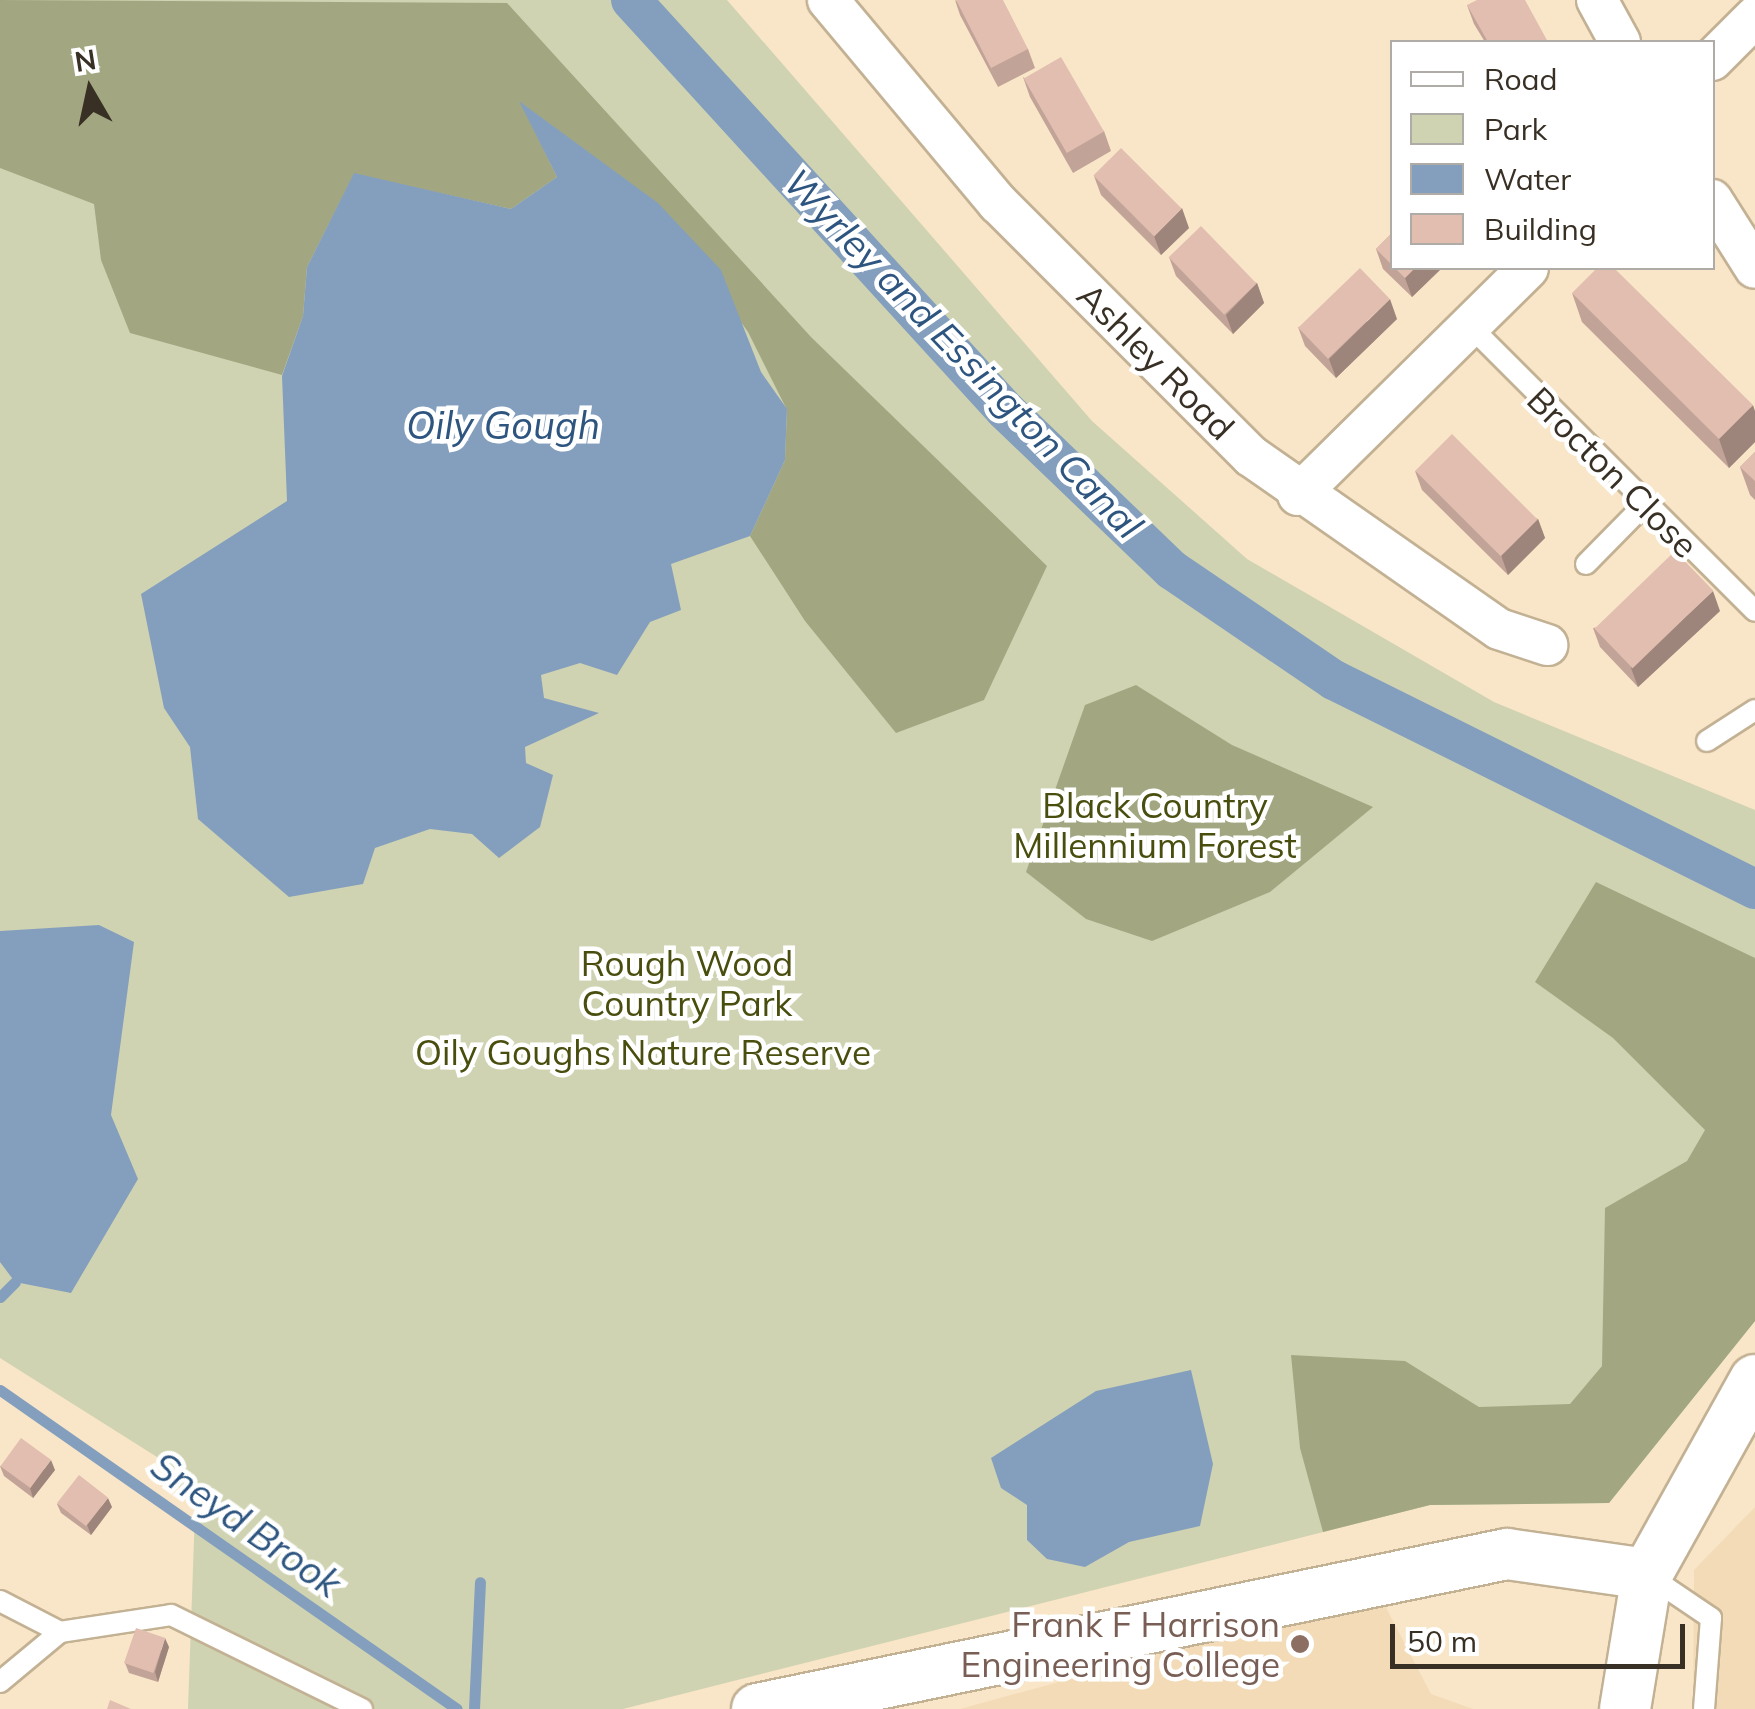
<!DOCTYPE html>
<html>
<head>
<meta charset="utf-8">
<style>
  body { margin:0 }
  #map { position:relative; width:1755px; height:1709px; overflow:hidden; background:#f9e6c8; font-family:Mulish,sans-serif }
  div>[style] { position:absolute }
  .built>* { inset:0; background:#f2dbb6 }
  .green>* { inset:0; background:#cfd3b1 }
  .forest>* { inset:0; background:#a2a781 }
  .water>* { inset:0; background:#849fbd }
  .stream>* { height:11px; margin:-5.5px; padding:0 5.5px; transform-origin:5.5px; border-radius:5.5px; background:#849fbd }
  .canal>* { height:40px; margin:-20px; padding:0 20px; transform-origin:20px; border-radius:20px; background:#849fbd }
  .roads { filter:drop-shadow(2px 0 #c3b194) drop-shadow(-2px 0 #c3b194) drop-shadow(0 2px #c3b194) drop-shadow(0 -2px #c3b194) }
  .service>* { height:20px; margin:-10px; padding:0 10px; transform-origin:10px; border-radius:10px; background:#fff }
  .minor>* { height:40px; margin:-20px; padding:0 20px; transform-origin:20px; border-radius:20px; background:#fff }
  .tertiary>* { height:50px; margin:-25px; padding:0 25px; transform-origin:25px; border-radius:25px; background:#fff }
  .wall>* { inset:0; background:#c2a397 }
  .shaded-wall>* { inset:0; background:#9e857b }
  .building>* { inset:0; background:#e1beb0; transform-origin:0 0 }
  .dots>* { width:28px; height:28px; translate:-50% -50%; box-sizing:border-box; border:5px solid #fff; border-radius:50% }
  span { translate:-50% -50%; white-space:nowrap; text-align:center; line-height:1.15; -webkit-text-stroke:9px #fff; paint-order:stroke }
  .street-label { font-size:35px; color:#383025 }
  .park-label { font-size:35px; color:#494e0e }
  .education-label { font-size:35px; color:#785e54 }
  .right { translate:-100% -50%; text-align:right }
  .water-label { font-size:38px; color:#2d557f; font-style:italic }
  .legend { position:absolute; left:1390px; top:40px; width:325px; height:230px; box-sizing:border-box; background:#fff; border:2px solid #afaca8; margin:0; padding:12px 18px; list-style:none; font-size:30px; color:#383025 }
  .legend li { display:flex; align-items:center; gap:20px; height:50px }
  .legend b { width:50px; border:2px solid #afaca8 }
  .north { position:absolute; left:40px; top:40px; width:100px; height:100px; -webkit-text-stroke:8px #fff; paint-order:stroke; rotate:351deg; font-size:28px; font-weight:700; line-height:40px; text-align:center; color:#383025 }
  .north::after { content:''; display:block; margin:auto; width:35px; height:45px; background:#383025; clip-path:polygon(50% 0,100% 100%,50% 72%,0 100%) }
  .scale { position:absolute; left:1390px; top:1624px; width:295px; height:45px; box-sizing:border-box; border:5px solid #383025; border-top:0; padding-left:12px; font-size:30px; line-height:35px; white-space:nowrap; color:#383025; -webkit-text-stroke:8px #fff; paint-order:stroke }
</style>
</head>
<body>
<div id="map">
  <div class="built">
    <i style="clip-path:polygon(1755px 1507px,1755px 1709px,1693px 1709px,1694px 1570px)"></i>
    <i style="clip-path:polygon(1379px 1594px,1431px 1694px,1473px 1709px,960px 1709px)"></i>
  </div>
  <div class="green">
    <i style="clip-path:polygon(0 0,727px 0,1092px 421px,1247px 559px,1494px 702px,1755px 810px,1755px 1321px,1609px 1503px,1430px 1505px,623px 1709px,188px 1709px,195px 1511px,157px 1457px,0 1358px)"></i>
  </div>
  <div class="forest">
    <i style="clip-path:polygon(0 0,507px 3px,811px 337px,1047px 566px,984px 700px,896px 733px,805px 621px,750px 536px,785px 460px,787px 410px,748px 332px,657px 203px,521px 103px,557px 177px,511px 209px,354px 174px,307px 267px,303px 316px,282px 375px,130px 333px,101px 260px,94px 204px,0 168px)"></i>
    <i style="clip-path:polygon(1136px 685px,1232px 745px,1373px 807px,1270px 892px,1152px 941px,1086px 919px,1026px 872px,1085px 705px)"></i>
    <i style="clip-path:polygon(1596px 882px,1755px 958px,1755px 1321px,1609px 1503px,1430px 1505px,1323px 1532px,1300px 1448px,1291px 1355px,1405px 1361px,1479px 1407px,1570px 1404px,1602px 1366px,1605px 1208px,1687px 1161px,1705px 1130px,1613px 1038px,1535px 982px)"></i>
  </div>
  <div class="water">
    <i style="clip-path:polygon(519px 101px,658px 203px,721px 270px,761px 372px,787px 409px,785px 460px,750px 536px,671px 564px,681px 610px,650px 622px,617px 675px,580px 663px,541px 675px,544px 698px,599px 713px,525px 747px,526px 763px,553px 775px,540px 827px,499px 858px,472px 834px,430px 829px,375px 848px,363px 884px,289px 897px,198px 819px,190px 747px,164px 708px,141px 594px,287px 501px,282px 376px,303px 316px,307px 267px,354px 173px,511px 209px,557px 177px)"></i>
    <i style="clip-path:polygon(99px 925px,134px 942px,111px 1115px,138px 1179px,71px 1293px,15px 1282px,0 1262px,0 931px)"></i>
    <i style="clip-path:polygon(1191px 1370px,1213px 1464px,1200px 1526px,1129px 1542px,1085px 1567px,1047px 1559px,1027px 1540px,1027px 1505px,1001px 1488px,991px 1458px,1096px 1391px)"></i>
  </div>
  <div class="stream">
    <i style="left:0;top:1297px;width:21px;rotate:-45deg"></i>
    <i style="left:0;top:1390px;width:557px;rotate:34.92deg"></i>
    <i style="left:474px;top:1709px;width:127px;rotate:-87.3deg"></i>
  </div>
  <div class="canal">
    <i style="left:631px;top:0;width:555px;rotate:47.63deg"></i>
    <i style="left:1005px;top:410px;width:231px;rotate:43.8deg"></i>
    <i style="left:1172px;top:570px;width:196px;rotate:34.2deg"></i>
    <i style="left:1334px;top:680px;width:470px;rotate:26.4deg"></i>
  </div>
  <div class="roads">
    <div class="service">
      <i style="left:1474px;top:330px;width:397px;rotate:45deg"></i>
      <i style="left:1586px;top:564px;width:81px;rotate:-45.5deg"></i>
      <i style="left:1707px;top:741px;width:57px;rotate:-32.9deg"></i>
      <i style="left:1649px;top:1576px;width:75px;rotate:34.1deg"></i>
      <i style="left:1711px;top:1618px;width:91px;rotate:94.4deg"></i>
      <i style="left:0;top:1601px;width:68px;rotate:27.3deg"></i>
      <i style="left:60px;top:1632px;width:112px;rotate:-8.7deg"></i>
      <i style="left:171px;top:1615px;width:213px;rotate:26.2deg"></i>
      <i style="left:0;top:1682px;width:78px;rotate:-39.8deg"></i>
    </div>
    <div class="minor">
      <i style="left:828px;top:0;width:265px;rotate:50.1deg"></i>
      <i style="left:998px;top:203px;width:358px;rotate:45deg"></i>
      <i style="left:1251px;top:456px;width:302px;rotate:34.9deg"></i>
      <i style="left:1499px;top:629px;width:51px;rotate:18.4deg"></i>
      <i style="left:1597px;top:0;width:48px;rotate:61.3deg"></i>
      <i style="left:1712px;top:60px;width:61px;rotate:-45deg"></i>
      <i style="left:1712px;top:200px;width:80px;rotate:57.7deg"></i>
      <i style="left:1298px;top:495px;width:323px;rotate:-44.6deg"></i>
    </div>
    <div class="tertiary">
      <i style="left:757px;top:1709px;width:766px;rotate:-11.68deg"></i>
      <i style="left:1507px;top:1554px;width:141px;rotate:8.1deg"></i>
      <i style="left:1625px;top:1709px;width:137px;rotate:-80.7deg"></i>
      <i style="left:1647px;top:1574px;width:222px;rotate:-60.9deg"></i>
    </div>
  </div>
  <div class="wall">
    <i style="clip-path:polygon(955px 0,1028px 49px,1035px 68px,998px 87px,960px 15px)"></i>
    <i style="clip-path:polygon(1467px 5px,1548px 42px,1485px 42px,1474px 24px)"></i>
    <i style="clip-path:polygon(1023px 77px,1104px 131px,1111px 151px,1073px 173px,1030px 97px)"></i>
    <i style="clip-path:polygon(1094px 176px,1189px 228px,1161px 255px,1101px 195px)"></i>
    <i style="clip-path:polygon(1392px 233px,1392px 268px,1442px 268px,1412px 297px,1383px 269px,1376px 249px)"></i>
    <i style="clip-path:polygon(1169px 257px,1257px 283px,1264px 303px,1233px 334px,1176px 276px)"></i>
    <i style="clip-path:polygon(1572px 293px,1755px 411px,1755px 442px,1729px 468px,1582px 322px)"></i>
    <i style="clip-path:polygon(1397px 319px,1336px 378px,1305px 346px,1298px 327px)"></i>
    <i style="clip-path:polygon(1755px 452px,1755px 500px,1750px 495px,1740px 467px)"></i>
    <i style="clip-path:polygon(1415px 471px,1538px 519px,1545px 538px,1508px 575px,1422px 490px)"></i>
    <i style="clip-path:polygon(1720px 611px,1638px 687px,1600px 647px,1593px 628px)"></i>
    <i style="clip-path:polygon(0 1466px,55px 1470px,33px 1498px,4px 1476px)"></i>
    <i style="clip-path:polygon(57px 1504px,112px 1507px,91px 1535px,61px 1513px)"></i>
    <i style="clip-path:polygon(169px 1647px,158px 1682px,129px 1673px,125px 1663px)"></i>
  </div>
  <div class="shaded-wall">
    <i style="clip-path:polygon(1182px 208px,1189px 228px,1161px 255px,1154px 236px)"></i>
    <i style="clip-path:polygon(1415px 268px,1442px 268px,1412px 297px,1405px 278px)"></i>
    <i style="clip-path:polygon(1257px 283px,1264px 303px,1233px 334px,1226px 315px)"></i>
    <i style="clip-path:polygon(1390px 299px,1397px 319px,1336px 378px,1329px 359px)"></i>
    <i style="clip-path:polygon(1753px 405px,1755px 411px,1755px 442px,1729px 468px,1719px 439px)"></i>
    <i style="clip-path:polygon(1538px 519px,1545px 538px,1508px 575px,1501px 555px)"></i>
    <i style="clip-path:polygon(1713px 591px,1720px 611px,1638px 687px,1631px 668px)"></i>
    <i style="clip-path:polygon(51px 1460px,55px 1470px,33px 1498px,30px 1488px)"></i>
    <i style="clip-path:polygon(108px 1498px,112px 1507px,91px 1535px,87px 1525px)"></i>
    <i style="clip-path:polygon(165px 1638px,169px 1647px,158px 1682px,155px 1672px)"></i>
  </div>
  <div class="building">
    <i style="clip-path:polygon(956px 0,1003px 0,1028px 49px,991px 68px)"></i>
    <i style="clip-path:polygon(1477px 0,1525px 0,1548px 42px,1488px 42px,1467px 5px)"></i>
    <i style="left:1061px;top:57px;width:86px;height:43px;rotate:60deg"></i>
    <i style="left:1121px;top:148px;width:86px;height:39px;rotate:45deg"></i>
    <i style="left:1201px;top:226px;width:80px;height:45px;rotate:46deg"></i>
    <i style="clip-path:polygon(1392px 233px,1392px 265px,1376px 249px)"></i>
    <i style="left:1360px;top:268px;width:43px;height:86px;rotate:46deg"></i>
    <i style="clip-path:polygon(1395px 268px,1415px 268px,1405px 278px)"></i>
    <i style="clip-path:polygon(1597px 268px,1614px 268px,1753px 405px,1719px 439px,1572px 293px)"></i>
    <i style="left:1452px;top:434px;width:121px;height:52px;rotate:45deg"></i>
    <i style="clip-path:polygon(1755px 452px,1755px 481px,1740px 467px)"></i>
    <i style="left:1675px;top:551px;width:55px;height:112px;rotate:46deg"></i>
    <i style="left:21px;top:1438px;width:37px;height:35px;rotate:36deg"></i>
    <i style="left:79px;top:1475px;width:37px;height:36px;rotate:38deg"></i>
    <i style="left:136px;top:1628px;width:31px;height:37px;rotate:19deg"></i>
    <i style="clip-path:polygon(110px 1700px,131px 1709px,107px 1709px)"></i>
  </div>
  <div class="dots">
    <i style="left:1300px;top:1644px;background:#8d6e63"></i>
  </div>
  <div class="street-label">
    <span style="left:1156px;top:361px;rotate:45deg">Ashley Road</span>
    <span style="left:1613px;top:472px;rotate:45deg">Brocton Close</span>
  </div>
  <div class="park-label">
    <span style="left:1155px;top:825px">Black Country<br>Millennium Forest</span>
    <span style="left:687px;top:983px">Rough Wood<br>Country Park</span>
    <span style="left:643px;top:1052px">Oily Goughs Nature Reserve</span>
  </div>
  <div class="education-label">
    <span class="right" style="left:1280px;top:1644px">Frank F Harrison<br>Engineering College</span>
  </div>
  <div class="water-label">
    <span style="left:963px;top:354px;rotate:46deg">Wyrley and Essington Canal</span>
    <span style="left:503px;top:426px">Oily Gough</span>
    <span style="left:246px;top:1525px;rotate:35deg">Sneyd Brook</span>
  </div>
  <ul class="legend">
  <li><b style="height:12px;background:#fff"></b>Road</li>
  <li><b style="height:28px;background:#cfd3b1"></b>Park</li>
  <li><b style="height:28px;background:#849fbd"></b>Water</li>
  <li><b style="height:28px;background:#e1beb0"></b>Building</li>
  </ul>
  <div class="north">N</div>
  <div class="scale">50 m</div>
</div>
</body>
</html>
